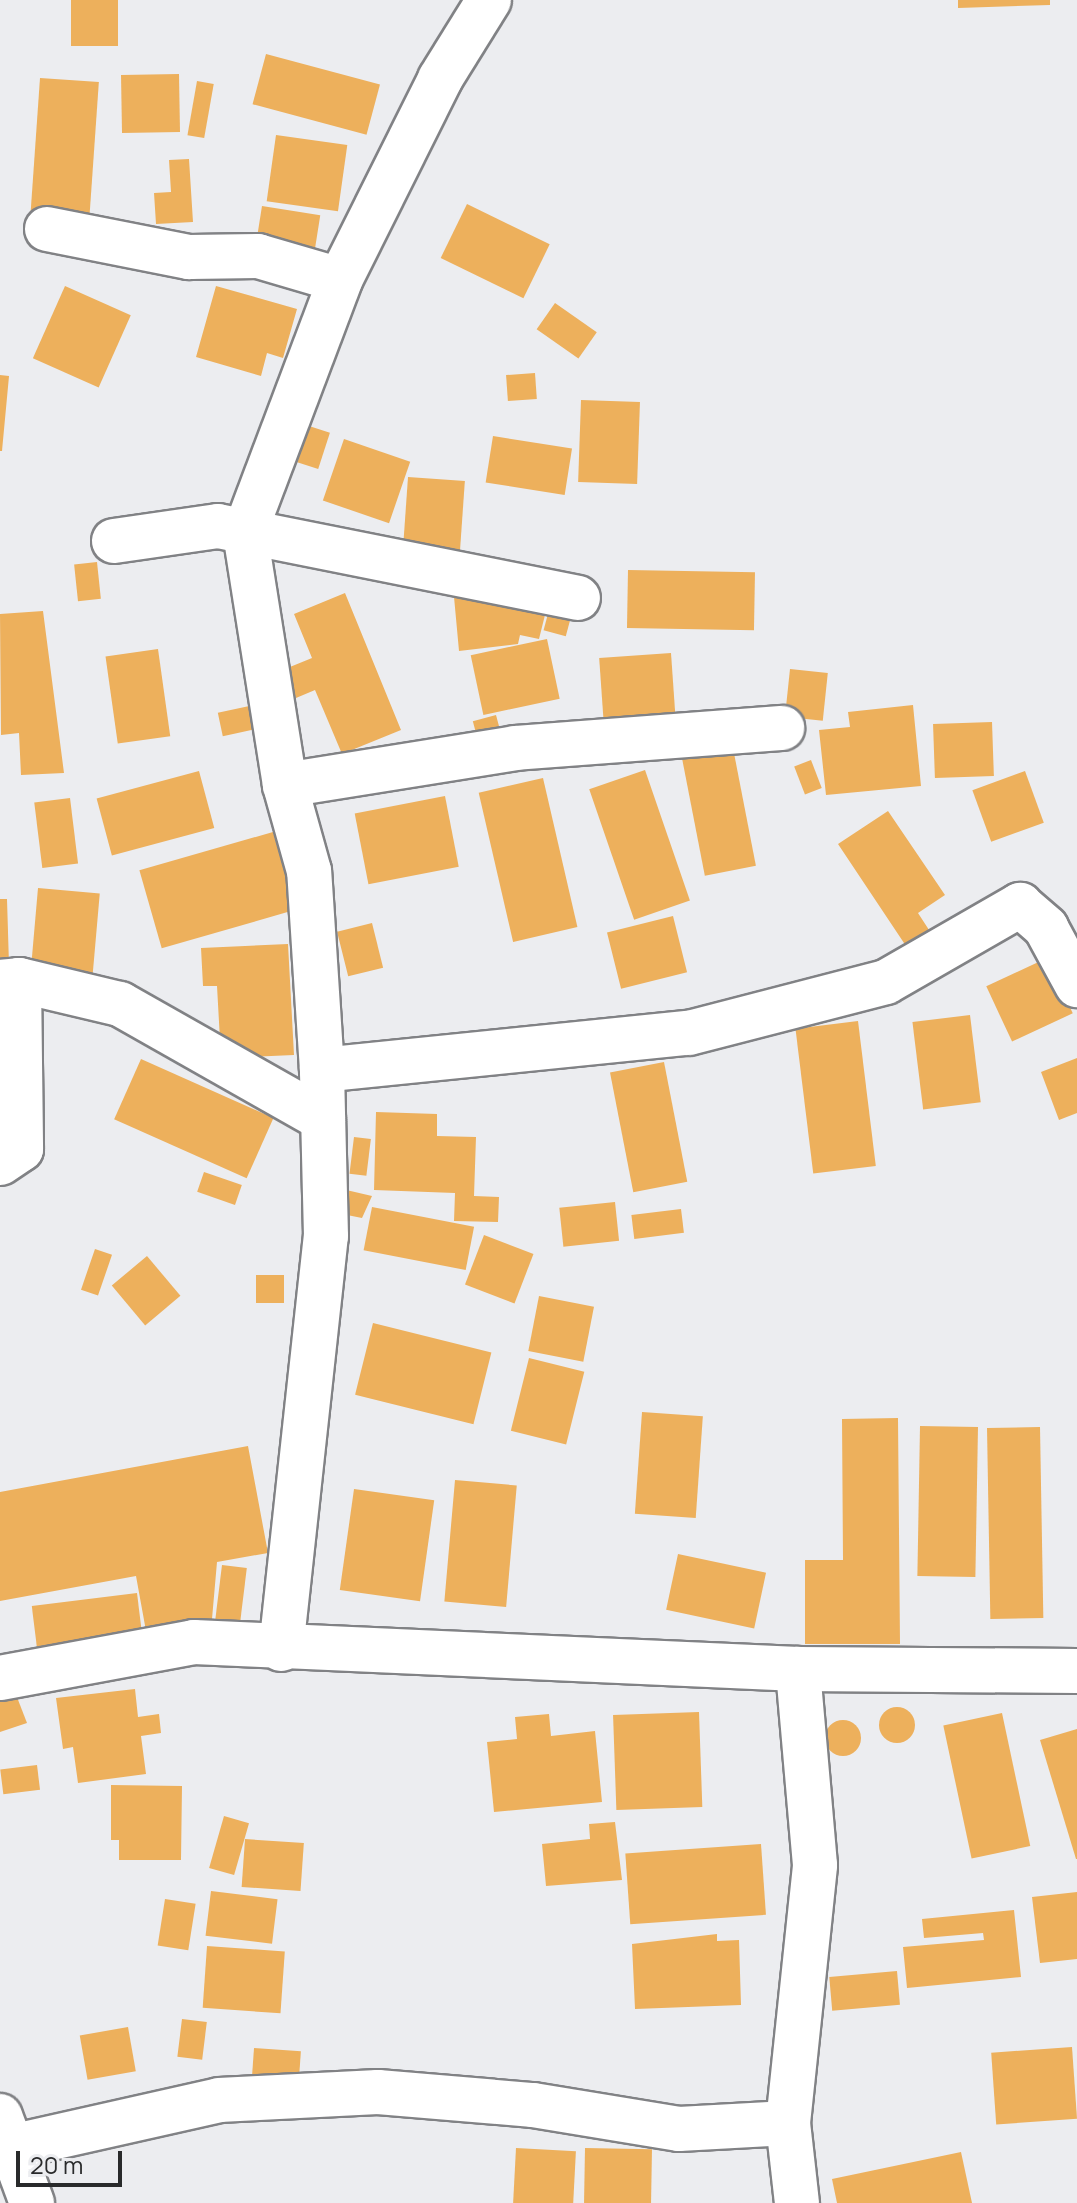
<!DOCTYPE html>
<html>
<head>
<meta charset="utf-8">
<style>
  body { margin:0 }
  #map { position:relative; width:1077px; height:2203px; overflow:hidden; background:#ecedf0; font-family:Manrope,sans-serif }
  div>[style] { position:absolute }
  .building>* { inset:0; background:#edb05c; transform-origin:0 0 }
  .round { border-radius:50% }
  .roads { filter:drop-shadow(2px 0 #818285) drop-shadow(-2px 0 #818285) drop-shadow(0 2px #818285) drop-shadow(0 -2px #818285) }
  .minor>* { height:44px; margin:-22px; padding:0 22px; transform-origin:22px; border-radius:22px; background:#fff }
  .highway>* { height:44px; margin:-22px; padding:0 22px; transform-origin:22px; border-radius:22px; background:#fff }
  span { translate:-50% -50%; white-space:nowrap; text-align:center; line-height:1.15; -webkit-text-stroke:6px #ecedf0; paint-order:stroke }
  .scale { position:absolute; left:16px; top:2151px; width:106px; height:36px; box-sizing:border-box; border:4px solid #292a2b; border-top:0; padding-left:10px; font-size:24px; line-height:28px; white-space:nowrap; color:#292a2b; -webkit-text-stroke:6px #ecedf0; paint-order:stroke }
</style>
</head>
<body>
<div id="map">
  <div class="building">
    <i style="left:71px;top:0;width:47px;height:46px"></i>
    <i style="clip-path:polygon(958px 0,1050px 0,1050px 5px,958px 8px)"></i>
    <i style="left:266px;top:54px;width:118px;height:52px;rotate:15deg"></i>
    <i style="left:179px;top:74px;width:58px;height:58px;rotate:89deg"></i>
    <i style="left:40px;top:78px;width:59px;height:141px;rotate:4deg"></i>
    <i style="left:197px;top:81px;width:17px;height:55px;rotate:10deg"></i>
    <i style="left:276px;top:135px;width:72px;height:67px;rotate:8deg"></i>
    <i style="clip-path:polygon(189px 159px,193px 222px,156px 224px,154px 193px,171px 192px,169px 160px)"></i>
    <i style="left:467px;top:204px;width:92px;height:60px;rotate:26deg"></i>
    <i style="left:262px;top:206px;width:59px;height:40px;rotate:9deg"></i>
    <i style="left:65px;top:286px;width:72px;height:79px;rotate:24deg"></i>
    <i style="clip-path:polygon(216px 286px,297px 309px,283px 358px,267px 353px,261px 376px,196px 357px)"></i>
    <i style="left:555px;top:303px;width:51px;height:32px;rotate:35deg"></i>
    <i style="left:535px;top:373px;width:26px;height:29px;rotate:86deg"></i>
    <i style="clip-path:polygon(0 375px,9px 376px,2px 451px,0 451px)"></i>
    <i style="left:581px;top:400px;width:59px;height:82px;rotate:2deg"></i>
    <i style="left:309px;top:426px;width:22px;height:38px;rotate:18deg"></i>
    <i style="left:493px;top:436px;width:80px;height:47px;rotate:9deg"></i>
    <i style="left:344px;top:439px;width:70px;height:65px;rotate:19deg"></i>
    <i style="left:408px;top:477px;width:57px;height:75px;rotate:4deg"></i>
    <i style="left:97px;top:562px;width:37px;height:23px;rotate:84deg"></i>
    <i style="left:628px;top:570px;width:127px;height:58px;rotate:1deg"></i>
    <i style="clip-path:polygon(453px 586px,547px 607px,539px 639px,520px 635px,518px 644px,459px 651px)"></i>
    <i style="clip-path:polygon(345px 593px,401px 730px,342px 754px,315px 690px,296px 698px,285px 669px,312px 658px,294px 614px)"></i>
    <i style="left:549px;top:610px;width:23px;height:21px;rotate:15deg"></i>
    <i style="clip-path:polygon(43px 611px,64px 773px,21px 775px,19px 733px,1px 735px,0 614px)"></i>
    <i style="left:547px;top:639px;width:61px;height:78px;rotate:78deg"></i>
    <i style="left:158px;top:649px;width:88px;height:53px;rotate:82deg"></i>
    <i style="left:671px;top:653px;width:62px;height:72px;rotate:86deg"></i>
    <i style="left:790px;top:669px;width:38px;height:48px;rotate:6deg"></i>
    <i style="left:254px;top:705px;width:24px;height:37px;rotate:78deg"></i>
    <i style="clip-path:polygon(913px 705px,921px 786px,826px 795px,819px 730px,850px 727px,848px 712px)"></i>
    <i style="left:496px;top:715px;width:20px;height:24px;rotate:75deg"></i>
    <i style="left:992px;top:722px;width:54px;height:59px;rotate:88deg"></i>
    <i style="left:733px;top:748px;width:120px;height:52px;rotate:79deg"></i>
    <i style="left:811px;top:760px;width:30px;height:18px;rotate:69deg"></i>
    <i style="left:645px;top:770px;width:138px;height:59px;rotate:71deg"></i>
    <i style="left:199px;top:771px;width:59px;height:106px;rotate:75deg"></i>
    <i style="left:1025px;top:771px;width:55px;height:56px;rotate:70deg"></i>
    <i style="left:543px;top:778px;width:153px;height:66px;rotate:77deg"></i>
    <i style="left:445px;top:796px;width:72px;height:92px;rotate:79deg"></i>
    <i style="left:70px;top:798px;width:66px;height:36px;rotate:83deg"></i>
    <i style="clip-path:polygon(888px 811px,945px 895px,918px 913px,931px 933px,908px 949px,838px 844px)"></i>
    <i style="left:273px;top:832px;width:81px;height:139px;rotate:74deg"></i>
    <i style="left:38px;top:888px;width:62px;height:93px;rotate:5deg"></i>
    <i style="clip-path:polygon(0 899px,7px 899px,9px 965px,0 965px)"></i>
    <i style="left:673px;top:916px;width:58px;height:68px;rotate:76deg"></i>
    <i style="left:372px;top:923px;width:46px;height:36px;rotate:76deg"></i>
    <i style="clip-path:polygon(288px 944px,294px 1055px,221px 1058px,217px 986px,203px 986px,201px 948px)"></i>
    <i style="left:1047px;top:958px;width:61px;height:67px;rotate:65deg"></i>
    <i style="left:970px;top:1015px;width:88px;height:58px;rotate:83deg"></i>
    <i style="left:858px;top:1021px;width:146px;height:63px;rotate:83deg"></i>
    <i style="clip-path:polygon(1077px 1058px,1077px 1113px,1059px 1120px,1041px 1072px)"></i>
    <i style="left:141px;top:1059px;width:145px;height:66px;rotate:24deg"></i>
    <i style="left:664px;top:1062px;width:122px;height:55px;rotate:79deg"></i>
    <i style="clip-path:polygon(376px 1112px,437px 1114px,437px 1136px,476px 1137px,474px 1196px,499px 1197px,498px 1222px,454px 1221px,455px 1193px,374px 1190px)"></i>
    <i style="left:354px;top:1137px;width:17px;height:37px;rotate:7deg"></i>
    <i style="left:204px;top:1172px;width:40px;height:21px;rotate:19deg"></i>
    <i style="clip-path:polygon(342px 1189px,372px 1196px,362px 1218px,337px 1213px)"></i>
    <i style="left:615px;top:1202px;width:39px;height:56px;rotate:84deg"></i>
    <i style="left:372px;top:1207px;width:104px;height:44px;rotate:11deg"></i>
    <i style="left:681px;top:1209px;width:24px;height:50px;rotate:83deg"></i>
    <i style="left:484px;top:1235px;width:53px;height:53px;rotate:21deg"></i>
    <i style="left:95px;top:1249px;width:18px;height:43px;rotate:19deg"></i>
    <i style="left:147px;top:1256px;width:52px;height:46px;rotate:50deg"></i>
    <i style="left:256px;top:1275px;width:28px;height:28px"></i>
    <i style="left:539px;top:1296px;width:56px;height:56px;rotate:11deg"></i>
    <i style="left:373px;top:1323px;width:122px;height:74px;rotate:14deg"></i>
    <i style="left:529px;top:1358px;width:57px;height:75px;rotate:14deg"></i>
    <i style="left:642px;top:1412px;width:61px;height:102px;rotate:4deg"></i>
    <i style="clip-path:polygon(898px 1418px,900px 1644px,805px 1644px,805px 1560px,843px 1560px,842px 1419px)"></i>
    <i style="left:920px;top:1426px;width:58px;height:150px;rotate:1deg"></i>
    <i style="left:1040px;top:1427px;width:191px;height:53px;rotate:89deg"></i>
    <i style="clip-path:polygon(248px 1446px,268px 1553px,217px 1562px,212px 1619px,146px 1631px,136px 1576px,0 1601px,0 1492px)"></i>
    <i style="left:455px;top:1480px;width:62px;height:122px;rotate:5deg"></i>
    <i style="left:354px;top:1489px;width:81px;height:102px;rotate:8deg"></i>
    <i style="left:678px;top:1554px;width:90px;height:57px;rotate:12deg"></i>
    <i style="left:222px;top:1565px;width:25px;height:61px;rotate:7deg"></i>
    <i style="left:137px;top:1593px;width:41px;height:106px;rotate:83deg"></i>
    <i style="clip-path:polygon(135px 1689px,138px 1717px,159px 1714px,161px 1733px,141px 1736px,146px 1774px,78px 1783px,73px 1747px,63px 1749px,56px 1698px)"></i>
    <i style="clip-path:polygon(15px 1692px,27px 1723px,0 1732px,0 1697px)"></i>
    <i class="round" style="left:879px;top:1707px;width:36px;height:36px"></i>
    <i style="left:699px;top:1712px;width:95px;height:86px;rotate:88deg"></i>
    <i style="left:1002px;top:1713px;width:136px;height:60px;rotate:78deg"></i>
    <i style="clip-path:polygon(549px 1714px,551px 1736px,595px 1731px,602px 1802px,494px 1812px,487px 1742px,517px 1739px,515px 1717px)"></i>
    <i class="round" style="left:825px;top:1720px;width:36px;height:36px"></i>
    <i style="clip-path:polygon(1077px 1729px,1077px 1859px,1076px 1859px,1040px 1740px)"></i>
    <i style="left:37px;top:1765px;width:25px;height:37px;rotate:83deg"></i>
    <i style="clip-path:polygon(111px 1785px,182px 1786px,181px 1860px,119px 1860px,119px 1840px,111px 1840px)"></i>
    <i style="left:224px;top:1816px;width:26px;height:54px;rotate:16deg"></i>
    <i style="clip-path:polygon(615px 1822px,622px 1880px,546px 1886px,542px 1844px,590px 1839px,589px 1824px)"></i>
    <i style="left:245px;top:1839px;width:59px;height:48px;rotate:4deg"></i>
    <i style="left:761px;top:1844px;width:71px;height:136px;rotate:86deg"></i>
    <i style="left:211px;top:1891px;width:67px;height:45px;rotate:7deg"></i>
    <i style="clip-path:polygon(1077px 1892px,1077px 1959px,1040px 1963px,1032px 1897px)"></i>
    <i style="left:165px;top:1899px;width:31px;height:47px;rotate:9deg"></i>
    <i style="clip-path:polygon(1014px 1910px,1021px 1977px,907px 1988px,903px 1947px,984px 1940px,983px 1933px,924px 1938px,922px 1919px)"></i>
    <i style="clip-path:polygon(717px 1934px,717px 1941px,739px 1940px,741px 2005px,635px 2009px,632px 1944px)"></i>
    <i style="left:207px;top:1946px;width:78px;height:62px;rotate:4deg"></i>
    <i style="left:897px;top:1971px;width:34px;height:68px;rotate:85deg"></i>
    <i style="left:182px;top:2019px;width:25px;height:38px;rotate:7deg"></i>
    <i style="left:128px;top:2027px;width:45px;height:49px;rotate:80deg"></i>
    <i style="left:1072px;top:2047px;width:72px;height:81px;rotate:86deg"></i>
    <i style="left:254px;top:2048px;width:47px;height:39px;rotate:4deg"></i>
    <i style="left:516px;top:2148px;width:60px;height:55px;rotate:3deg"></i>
    <i style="left:585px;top:2148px;width:67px;height:55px;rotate:1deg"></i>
    <i style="clip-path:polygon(961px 2152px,972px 2203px,837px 2203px,832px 2179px)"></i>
  </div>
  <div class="roads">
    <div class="minor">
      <i style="left:47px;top:229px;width:145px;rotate:11.2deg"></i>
      <i style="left:189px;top:257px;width:69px;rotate:-0.8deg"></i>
      <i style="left:258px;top:256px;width:85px;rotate:16.3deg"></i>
      <i style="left:114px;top:541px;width:105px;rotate:-8.2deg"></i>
      <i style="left:218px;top:526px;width:367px;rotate:11.3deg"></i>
      <i style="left:285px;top:785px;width:233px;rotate:-9.1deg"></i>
      <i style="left:515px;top:748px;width:268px;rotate:-4.3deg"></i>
      <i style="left:19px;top:980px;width:104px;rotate:13.4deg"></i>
      <i style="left:120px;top:1004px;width:233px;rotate:29.5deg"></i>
      <i style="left:0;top:982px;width:19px;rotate:-6deg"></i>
      <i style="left:19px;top:980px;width:169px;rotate:89.3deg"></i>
      <i style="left:21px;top:1149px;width:25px;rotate:146deg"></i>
      <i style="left:322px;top:1070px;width:369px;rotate:-5.8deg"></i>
      <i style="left:689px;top:1033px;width:203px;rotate:-14.5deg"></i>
      <i style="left:886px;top:982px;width:155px;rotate:-29.9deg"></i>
      <i style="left:1020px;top:905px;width:35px;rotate:41deg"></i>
      <i style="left:1046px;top:928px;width:65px;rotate:61.5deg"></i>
      <i style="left:281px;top:1649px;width:415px;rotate:-83.8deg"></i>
      <i style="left:326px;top:1236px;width:166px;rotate:-91.4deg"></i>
      <i style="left:322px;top:1070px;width:199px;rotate:-93.7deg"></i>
      <i style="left:309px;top:871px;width:89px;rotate:-105.6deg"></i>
      <i style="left:285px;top:785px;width:256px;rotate:-99deg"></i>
      <i style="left:245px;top:532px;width:269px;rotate:-69.3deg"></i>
      <i style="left:340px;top:280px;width:225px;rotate:-63.5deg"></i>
      <i style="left:440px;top:79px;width:93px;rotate:-58.2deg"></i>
      <i style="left:0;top:1678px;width:197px;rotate:-10.5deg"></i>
      <i style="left:194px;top:1642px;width:605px;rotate:2.56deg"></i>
      <i style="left:798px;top:1669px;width:279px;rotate:0.4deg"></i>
      <i style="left:788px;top:2123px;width:81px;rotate:83.6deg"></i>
      <i style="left:11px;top:2147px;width:213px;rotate:-12.7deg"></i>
      <i style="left:219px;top:2100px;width:159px;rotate:-2.9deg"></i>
      <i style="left:378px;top:2092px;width:156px;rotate:4.8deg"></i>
      <i style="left:533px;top:2105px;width:148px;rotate:9.3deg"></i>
      <i style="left:679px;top:2129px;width:109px;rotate:-3.2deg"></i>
      <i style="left:788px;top:2123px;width:259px;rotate:-84deg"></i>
      <i style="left:815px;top:1865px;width:197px;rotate:-95deg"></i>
    </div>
    <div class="highway">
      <i style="left:0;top:2116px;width:93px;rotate:69.8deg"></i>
    </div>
  </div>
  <div class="scale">20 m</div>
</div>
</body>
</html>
